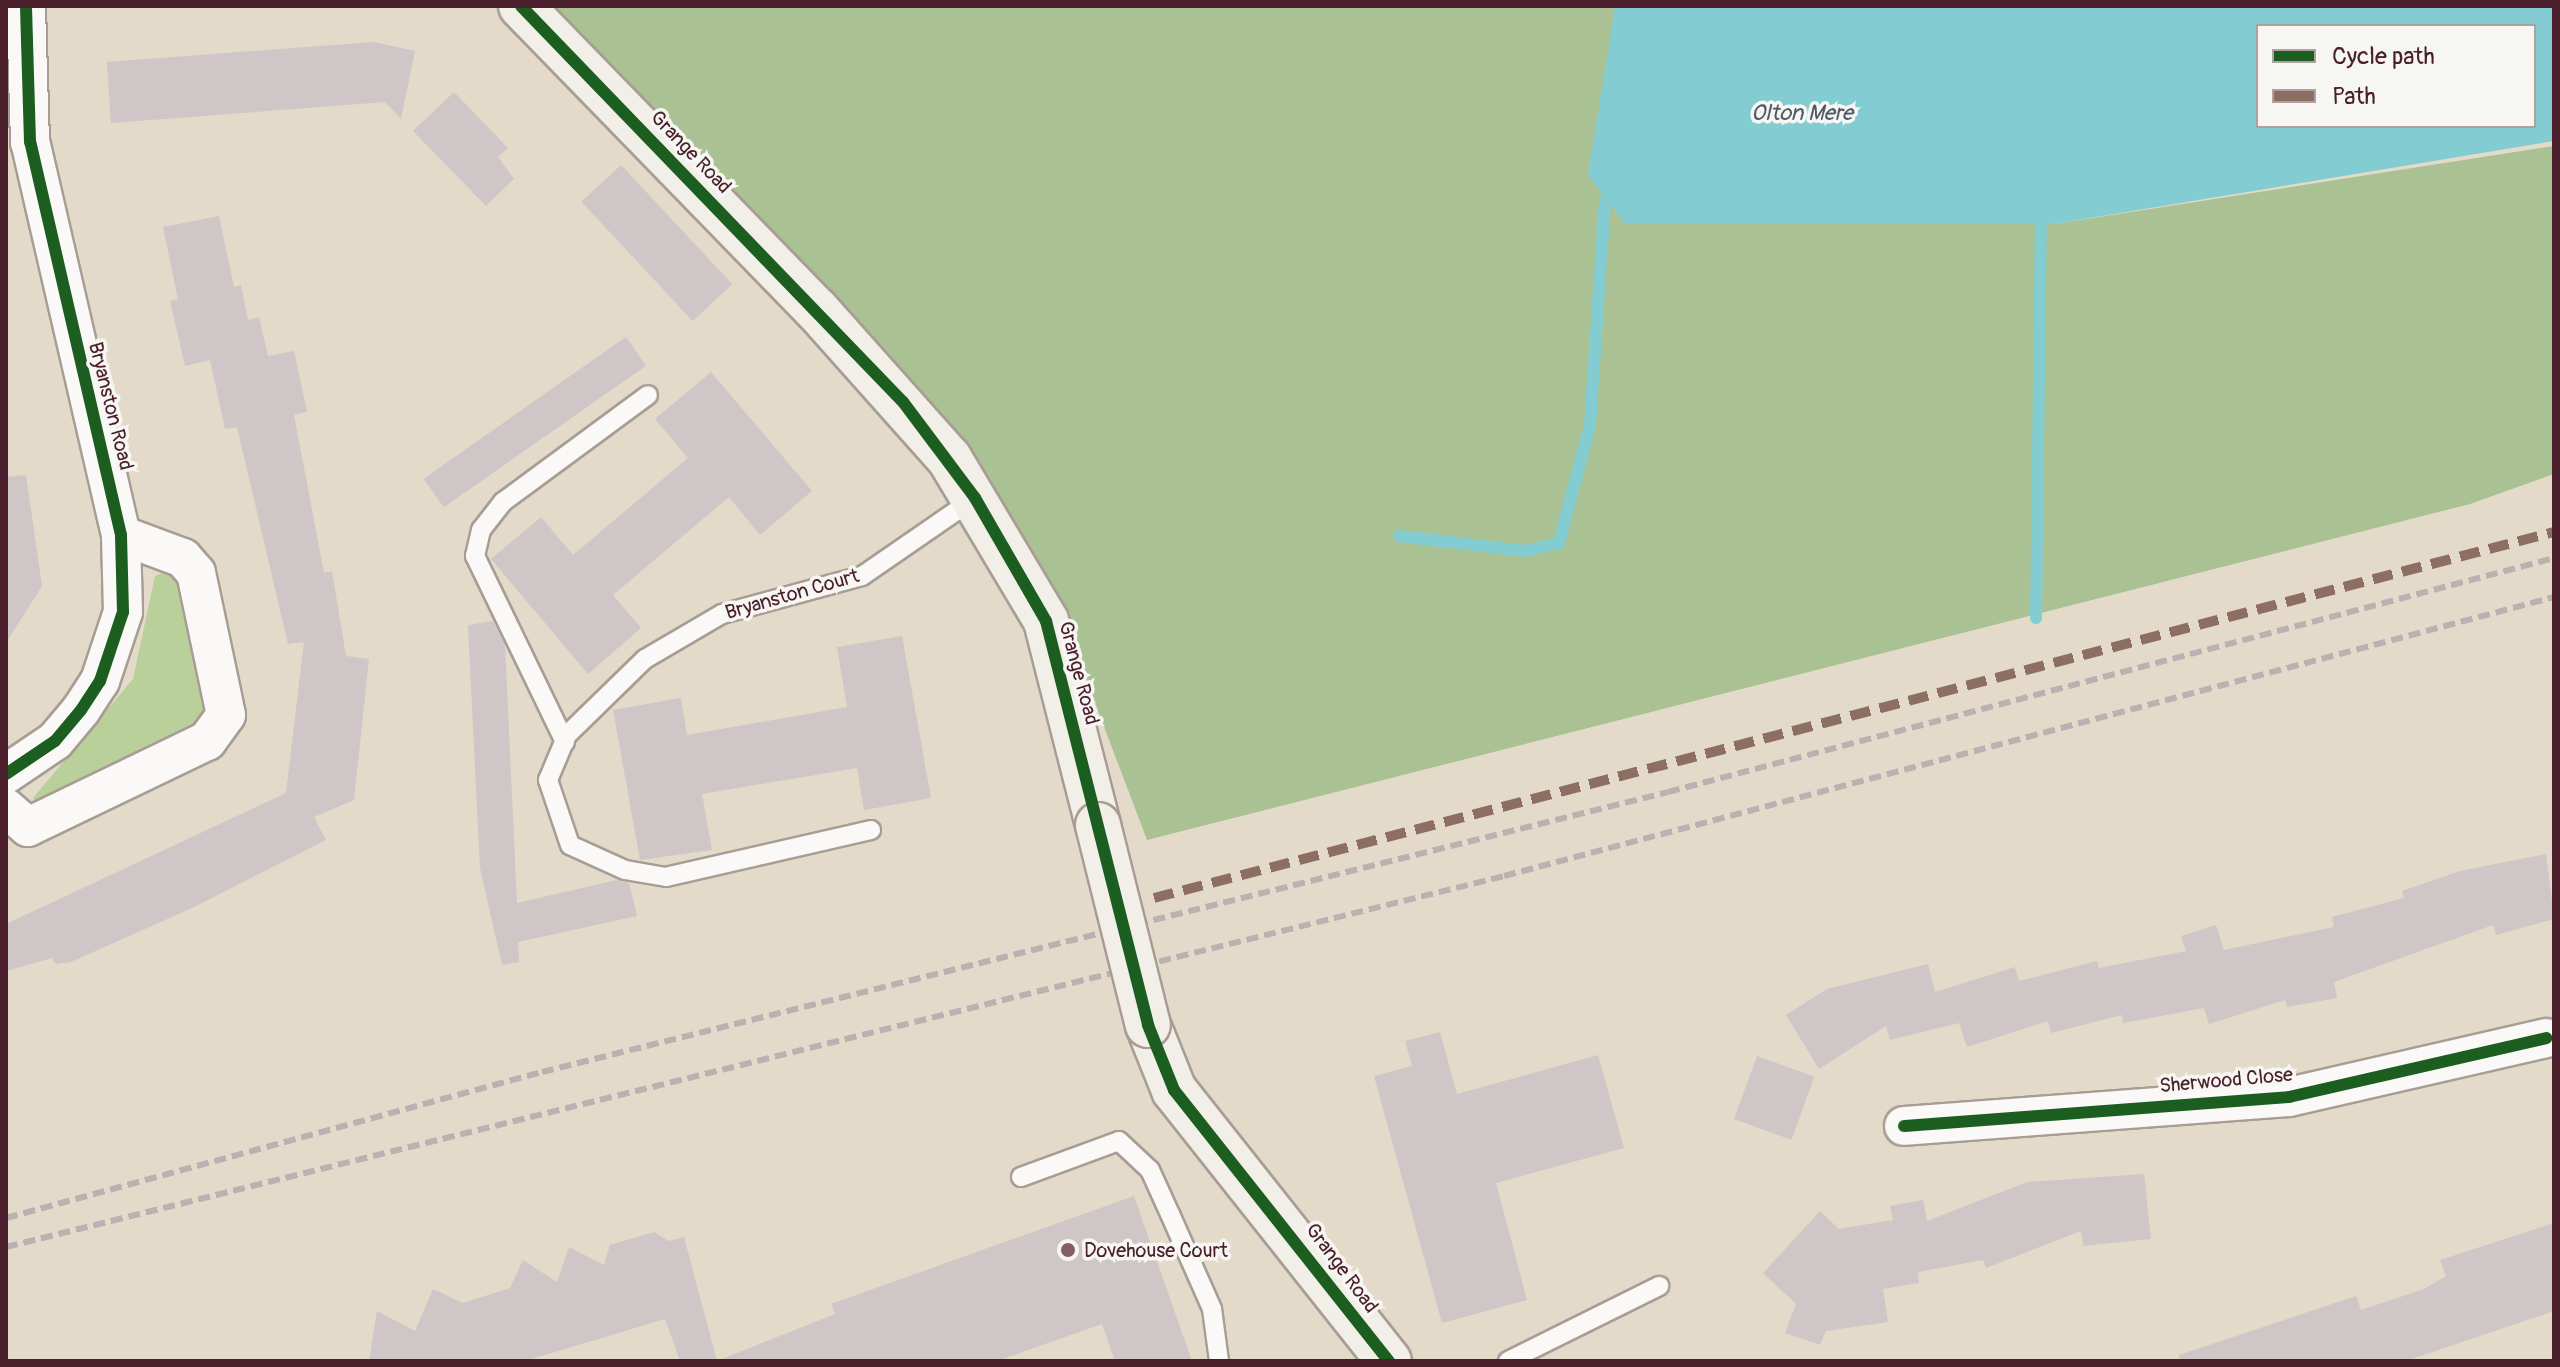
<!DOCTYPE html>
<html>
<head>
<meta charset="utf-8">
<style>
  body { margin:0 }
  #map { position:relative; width:2560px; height:1367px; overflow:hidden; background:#e3dac9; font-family:Pangolin,sans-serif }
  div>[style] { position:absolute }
  .green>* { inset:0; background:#bad09b }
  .forest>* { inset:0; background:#a9c193 }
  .water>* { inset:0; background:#83ccd1 }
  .stream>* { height:12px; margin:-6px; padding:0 6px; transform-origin:6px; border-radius:6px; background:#83ccd1 }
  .building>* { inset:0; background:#cfc6c7; transform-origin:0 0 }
  .roads { filter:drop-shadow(2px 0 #a89d95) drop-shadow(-2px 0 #a89d95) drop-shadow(0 2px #a89d95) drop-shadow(0 -2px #a89d95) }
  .lane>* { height:18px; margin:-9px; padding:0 9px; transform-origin:9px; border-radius:9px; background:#fbf9f7 }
  .street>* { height:38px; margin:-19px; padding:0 19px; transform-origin:19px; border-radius:19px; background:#fbf9f7 }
  .secondary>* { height:44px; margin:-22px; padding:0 22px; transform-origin:22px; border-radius:22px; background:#f2efe8 }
  .rail>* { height:6px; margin-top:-3px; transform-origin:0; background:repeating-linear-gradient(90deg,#b8b2b1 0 12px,transparent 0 18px) }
  .bridges { filter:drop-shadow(2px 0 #a89d95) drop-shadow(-2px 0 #a89d95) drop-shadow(0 2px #a89d95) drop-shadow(0 -2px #a89d95) }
  .secondary-bridge>* { height:44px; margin:-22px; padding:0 22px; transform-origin:22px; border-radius:22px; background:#f2efe8 }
  .quiet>* { height:10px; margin-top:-5px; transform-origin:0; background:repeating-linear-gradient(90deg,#8d6e63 0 20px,transparent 0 30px) }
  .cycleway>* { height:12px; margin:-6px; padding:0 6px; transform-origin:6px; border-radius:6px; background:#1b5e20 }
  .dots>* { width:22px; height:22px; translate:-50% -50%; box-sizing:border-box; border:4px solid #f6f6f2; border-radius:50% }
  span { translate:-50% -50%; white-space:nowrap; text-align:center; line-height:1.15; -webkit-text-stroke:7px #f6f6f2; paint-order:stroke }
  .street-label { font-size:20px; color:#4a1f2b }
  .poi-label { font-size:20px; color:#4a1f2b }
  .left { translate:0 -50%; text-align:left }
  .water-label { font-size:22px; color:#505966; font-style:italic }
  .frame { position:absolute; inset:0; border:8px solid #4a1f2b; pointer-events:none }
  .legend { position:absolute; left:2256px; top:24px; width:280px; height:104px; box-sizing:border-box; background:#f6f6f2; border:2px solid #b1a0a2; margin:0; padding:10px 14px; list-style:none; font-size:24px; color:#4a1f2b }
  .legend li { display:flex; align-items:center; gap:16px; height:40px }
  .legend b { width:40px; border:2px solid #b1a0a2 }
</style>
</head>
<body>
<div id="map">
  <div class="green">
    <i style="clip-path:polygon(171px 569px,193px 588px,211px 721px,36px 807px,33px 798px,133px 679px,155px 576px)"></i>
  </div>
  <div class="forest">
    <i style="clip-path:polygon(550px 6px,1615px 6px,2054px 224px,2554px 146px,2554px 474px,2470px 504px,1147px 840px,1069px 634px,936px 409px)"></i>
  </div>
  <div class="water">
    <i style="clip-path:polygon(evenodd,1615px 6px,2554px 6px,2554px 141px,2054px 224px,1625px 224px,1588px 175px,1615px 6px,2258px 26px,2534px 26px,2534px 126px,2258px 126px,2258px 26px)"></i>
  </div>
  <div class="stream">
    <i style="left:1399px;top:536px;width:127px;rotate:6.8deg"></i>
    <i style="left:1525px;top:551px;width:35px;rotate:-13deg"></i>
    <i style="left:1559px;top:543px;width:122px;rotate:-75.3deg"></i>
    <i style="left:1590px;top:425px;width:226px;rotate:-86.2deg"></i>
    <i style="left:2036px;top:618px;width:394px;rotate:-89.3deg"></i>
  </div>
  <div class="building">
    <i style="clip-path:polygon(374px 42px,415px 51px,401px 119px,385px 102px,111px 123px,107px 62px)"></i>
    <i style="clip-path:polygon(454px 92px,508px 148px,498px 157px,514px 179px,486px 206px,413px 131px)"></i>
    <i style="left:621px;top:165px;width:163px;height:54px;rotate:47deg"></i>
    <i style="clip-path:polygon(219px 216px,234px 287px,241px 285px,248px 320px,259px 317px,268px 356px,294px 351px,307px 412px,294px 415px,324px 573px,332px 571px,346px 656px,369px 659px,354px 800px,314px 817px,326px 840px,192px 908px,71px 962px,56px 964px,52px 958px,6px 971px,6px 924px,286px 793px,304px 642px,288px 644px,237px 427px,225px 429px,210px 360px,185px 366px,170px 301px,178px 299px,163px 227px)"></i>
    <i style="left:626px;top:337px;width:35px;height:247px;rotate:55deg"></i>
    <i style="clip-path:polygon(711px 372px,812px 491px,760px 535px,729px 497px,613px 595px,641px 628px,588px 674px,491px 559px,541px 517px,573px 555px,688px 458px,655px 419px)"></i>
    <i style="clip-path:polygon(26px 475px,42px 586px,6px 643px,6px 477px)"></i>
    <i style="clip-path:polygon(493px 621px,505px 645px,517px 903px,617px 880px,629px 883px,637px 916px,518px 942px,519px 962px,502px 965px,480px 868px,468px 625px)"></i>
    <i style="clip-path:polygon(902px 636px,931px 798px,864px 810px,857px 768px,702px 794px,712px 850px,640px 860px,613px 710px,681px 698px,687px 735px,847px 707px,837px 647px)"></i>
    <i style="clip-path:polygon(2546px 854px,2554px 919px,2496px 935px,2493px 925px,2334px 982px,2337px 998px,2287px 1007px,2285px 1000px,2209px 1024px,2204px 1008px,2123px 1023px,2122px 1015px,2051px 1033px,2048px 1021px,1967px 1047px,1959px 1023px,1890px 1040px,1886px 1026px,1819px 1069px,1786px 1015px,1827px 989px,1928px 964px,1935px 992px,2015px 967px,2019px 981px,2097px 961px,2099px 968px,2186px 951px,2181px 936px,2216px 925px,2224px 950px,2334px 927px,2332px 917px,2404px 898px,2402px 891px,2460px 871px)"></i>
    <i style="clip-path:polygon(1440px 1032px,1457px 1094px,1598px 1055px,1624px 1148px,1496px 1183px,1527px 1300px,1442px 1323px,1374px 1076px,1412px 1066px,1405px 1041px)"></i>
    <i style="left:1757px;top:1056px;width:61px;height:67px;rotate:20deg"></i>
    <i style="clip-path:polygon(2144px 1174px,2151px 1239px,2083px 1246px,2081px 1231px,1986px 1268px,1983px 1260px,1918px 1272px,1919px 1283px,1883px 1289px,1888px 1322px,1826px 1331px,1820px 1345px,1785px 1333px,1796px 1304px,1763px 1273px,1820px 1211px,1839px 1229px,1893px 1220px,1890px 1206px,1923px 1200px,1927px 1221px,2027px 1182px)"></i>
    <i style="clip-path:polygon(1134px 1196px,1192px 1361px,1115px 1361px,1102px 1324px,997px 1361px,680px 1361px,665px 1319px,525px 1361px,369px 1361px,377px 1311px,415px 1331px,433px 1289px,463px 1303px,510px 1288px,523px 1260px,557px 1282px,569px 1247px,604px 1265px,610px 1245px,654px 1232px,669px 1241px,684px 1237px,717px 1361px,835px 1314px,831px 1304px)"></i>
    <i style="clip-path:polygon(2554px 1223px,2554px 1311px,2406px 1361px,2180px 1361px,2179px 1355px,2356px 1296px,2361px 1310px,2424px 1289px,2446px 1276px,2440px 1260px)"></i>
  </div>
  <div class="roads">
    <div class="lane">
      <i style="left:565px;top:742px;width:207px;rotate:-115.8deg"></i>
      <i style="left:475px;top:556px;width:27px;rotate:-77deg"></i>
      <i style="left:481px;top:530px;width:36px;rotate:-52deg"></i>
      <i style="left:503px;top:502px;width:180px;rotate:-36.4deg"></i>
      <i style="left:871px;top:830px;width:210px;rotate:167.1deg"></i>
      <i style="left:666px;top:877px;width:42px;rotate:-170.3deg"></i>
      <i style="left:625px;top:870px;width:60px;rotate:-155.6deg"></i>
      <i style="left:570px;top:845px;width:69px;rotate:-108.7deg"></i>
      <i style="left:548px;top:780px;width:49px;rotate:-67.1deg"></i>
      <i style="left:567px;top:735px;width:109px;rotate:-44.3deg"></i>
      <i style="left:645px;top:659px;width:89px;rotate:-30.3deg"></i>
      <i style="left:722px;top:614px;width:145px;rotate:-15.2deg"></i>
      <i style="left:862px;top:576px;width:137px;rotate:-34.6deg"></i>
      <i style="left:1021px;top:1177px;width:104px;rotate:-20.2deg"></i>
      <i style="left:1119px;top:1141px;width:42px;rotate:43.1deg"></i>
      <i style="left:1150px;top:1170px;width:48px;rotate:65.6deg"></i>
      <i style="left:1170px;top:1214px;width:104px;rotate:66.1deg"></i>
      <i style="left:1212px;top:1309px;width:52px;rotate:82.3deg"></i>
      <i style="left:1508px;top:1361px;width:169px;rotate:-26.4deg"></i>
    </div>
    <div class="street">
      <i style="left:6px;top:774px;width:59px;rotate:-34deg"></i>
      <i style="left:55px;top:741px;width:40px;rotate:-50deg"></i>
      <i style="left:81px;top:710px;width:35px;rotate:-57deg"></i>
      <i style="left:100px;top:681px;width:73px;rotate:-71.6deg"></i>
      <i style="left:123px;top:612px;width:77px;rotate:-91.5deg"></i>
      <i style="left:121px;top:535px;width:403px;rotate:-103deg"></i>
      <i style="left:30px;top:142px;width:136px;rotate:-91.7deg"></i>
      <i style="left:6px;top:808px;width:29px;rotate:41deg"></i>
      <i style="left:28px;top:827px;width:199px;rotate:-25.7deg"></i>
      <i style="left:207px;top:741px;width:32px;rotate:-54deg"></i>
      <i style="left:226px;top:715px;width:145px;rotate:-101.9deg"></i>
      <i style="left:196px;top:573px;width:20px;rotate:-131deg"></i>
      <i style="left:183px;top:558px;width:66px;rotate:-159.6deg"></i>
      <i style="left:1904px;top:1126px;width:386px;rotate:-4.3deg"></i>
      <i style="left:2289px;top:1097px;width:264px;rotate:-12.9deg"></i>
    </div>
    <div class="secondary">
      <i style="left:521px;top:6px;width:424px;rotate:45.8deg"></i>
      <i style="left:817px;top:310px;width:198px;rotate:48.3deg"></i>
      <i style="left:949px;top:458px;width:190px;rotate:59.2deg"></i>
      <i style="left:1046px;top:621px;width:211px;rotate:75.7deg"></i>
      <i style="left:1148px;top:1025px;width:70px;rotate:68.2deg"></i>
      <i style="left:1174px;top:1090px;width:346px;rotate:51.6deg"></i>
    </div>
  </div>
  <div class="rail">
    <i style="left:6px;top:1218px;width:556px;rotate:-15.24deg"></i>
    <i style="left:542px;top:1072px;width:1160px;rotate:-13.96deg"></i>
    <i style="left:1668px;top:792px;width:916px;rotate:-14.79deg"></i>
    <i style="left:6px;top:1247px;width:1543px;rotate:-13.91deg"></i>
    <i style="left:1504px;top:876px;width:1086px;rotate:-14.88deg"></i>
  </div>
  <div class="bridges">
    <div class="secondary-bridge">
      <i style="left:1098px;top:825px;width:206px;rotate:76deg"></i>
    </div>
  </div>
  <div class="quiet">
    <i style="left:1154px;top:898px;width:1447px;rotate:-14.65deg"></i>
  </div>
  <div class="cycleway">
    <i style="left:521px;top:6px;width:550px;rotate:46.03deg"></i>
    <i style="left:903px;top:402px;width:120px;rotate:53.1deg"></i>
    <i style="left:975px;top:498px;width:142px;rotate:60deg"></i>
    <i style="left:1046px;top:621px;width:417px;rotate:75.8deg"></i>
    <i style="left:1148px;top:1025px;width:70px;rotate:68.2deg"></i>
    <i style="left:1174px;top:1090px;width:346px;rotate:51.6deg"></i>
    <i style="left:6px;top:774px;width:59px;rotate:-34deg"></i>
    <i style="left:55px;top:741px;width:40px;rotate:-50deg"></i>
    <i style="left:81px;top:710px;width:35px;rotate:-57deg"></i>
    <i style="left:100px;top:681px;width:73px;rotate:-71.6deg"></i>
    <i style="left:123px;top:612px;width:77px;rotate:-91.5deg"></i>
    <i style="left:121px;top:535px;width:403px;rotate:-103deg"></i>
    <i style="left:30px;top:142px;width:136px;rotate:-91.7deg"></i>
    <i style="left:1904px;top:1126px;width:386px;rotate:-4.3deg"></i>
    <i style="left:2289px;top:1097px;width:264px;rotate:-12.9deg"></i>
  </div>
  <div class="dots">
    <i style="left:1068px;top:1250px;background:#806062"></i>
  </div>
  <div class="street-label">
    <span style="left:691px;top:152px;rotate:46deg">Grange Road</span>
    <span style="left:111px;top:406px;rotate:76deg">Bryanston Road</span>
    <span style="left:792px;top:594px;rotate:-16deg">Bryanston Court</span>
    <span style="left:1079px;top:673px;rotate:75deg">Grange Road</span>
    <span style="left:2226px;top:1080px;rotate:-5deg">Sherwood Close</span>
    <span style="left:1342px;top:1268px;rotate:53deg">Grange Road</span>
  </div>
  <div class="poi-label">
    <span class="left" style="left:1084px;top:1250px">Dovehouse Court</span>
  </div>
  <div class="water-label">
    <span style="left:1802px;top:114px">Olton Mere</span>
  </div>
  <div class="frame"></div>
  <ul class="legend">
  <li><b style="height:10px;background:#1b5e20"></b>Cycle path</li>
  <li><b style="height:10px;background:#8d6e63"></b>Path</li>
  </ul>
</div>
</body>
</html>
